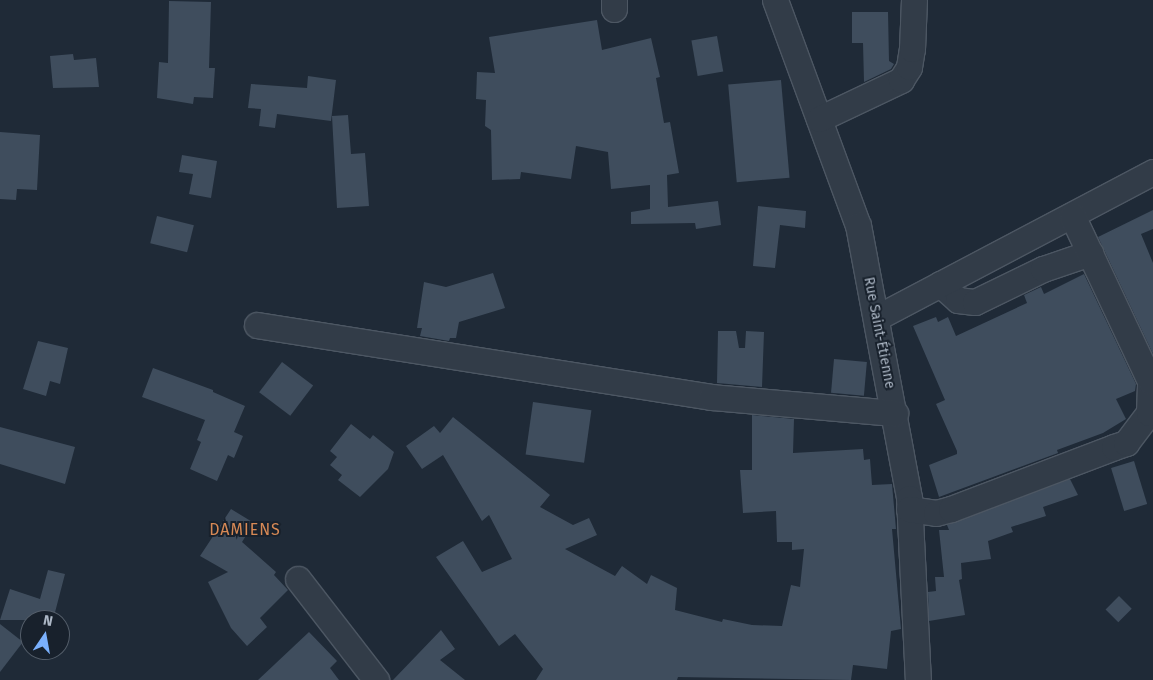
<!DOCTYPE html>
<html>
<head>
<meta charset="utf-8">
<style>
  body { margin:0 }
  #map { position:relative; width:1153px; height:680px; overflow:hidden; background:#1f2a37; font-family:"Fira Sans",sans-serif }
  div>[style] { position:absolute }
  .building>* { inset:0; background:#3f4d5d; transform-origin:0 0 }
  .roads { filter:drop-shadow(1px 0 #4d5763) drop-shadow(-1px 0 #4d5763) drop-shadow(0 1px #4d5763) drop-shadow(0 -1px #4d5763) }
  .street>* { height:25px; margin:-12.5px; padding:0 12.5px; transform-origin:12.5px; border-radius:12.5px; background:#323c48 }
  span { translate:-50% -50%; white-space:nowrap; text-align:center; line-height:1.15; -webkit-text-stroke:4px #18212c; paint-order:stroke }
  .street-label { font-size:14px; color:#acb7c5 }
  .quarter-label { font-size:16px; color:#d78955; letter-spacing:1px }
  .north { position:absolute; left:20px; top:610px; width:50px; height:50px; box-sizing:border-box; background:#18212c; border:1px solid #535d69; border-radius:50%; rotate:12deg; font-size:14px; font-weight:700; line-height:20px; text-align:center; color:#acb7c5 }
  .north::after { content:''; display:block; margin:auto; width:18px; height:22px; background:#7ab0fc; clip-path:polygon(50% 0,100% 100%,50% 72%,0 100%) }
</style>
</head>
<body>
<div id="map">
  <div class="building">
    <i style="clip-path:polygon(169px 1px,211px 2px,209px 68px,215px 68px,213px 98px,194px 97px,193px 104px,157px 98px,159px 62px,168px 63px)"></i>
    <i style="clip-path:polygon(852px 12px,888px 12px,889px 61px,894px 64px,891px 69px,864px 82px,863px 43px,852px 43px)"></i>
    <i style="clip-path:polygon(597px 20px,602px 50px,651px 38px,660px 77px,656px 78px,664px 123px,670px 122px,679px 173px,667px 175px,668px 207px,718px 201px,721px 225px,696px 229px,695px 223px,631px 224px,631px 212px,650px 209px,650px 185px,611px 189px,608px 152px,576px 146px,571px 179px,521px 172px,520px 179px,492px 180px,491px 130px,485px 126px,486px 100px,476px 99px,477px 72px,495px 73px,489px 37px)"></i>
    <i style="left:717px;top:36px;width:36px;height:26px;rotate:80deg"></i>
    <i style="clip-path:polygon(73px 54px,74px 60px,96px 58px,99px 87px,53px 88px,50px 56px)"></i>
    <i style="clip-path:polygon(308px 76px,336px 80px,331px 121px,277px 114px,275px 128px,259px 126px,261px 109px,248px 108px,251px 84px,307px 88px)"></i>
    <i style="left:781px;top:80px;width:98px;height:53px;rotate:85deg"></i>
    <i style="clip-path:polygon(348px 115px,351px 154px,365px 153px,369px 206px,337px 208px,332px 116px)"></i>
    <i style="clip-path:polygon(0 132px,40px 135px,37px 190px,17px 189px,16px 200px,0 199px)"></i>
    <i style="clip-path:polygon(182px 155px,217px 161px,211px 198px,189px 194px,193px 174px,179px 172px)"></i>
    <i style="clip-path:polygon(758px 206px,806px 211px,805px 228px,780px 225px,775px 268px,753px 266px)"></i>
    <i style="clip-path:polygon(1153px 210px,1153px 229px,1141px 234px,1153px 263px,1153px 354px,1098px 237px)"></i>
    <i style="left:157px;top:216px;width:38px;height:28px;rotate:14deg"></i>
    <i style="clip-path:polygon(493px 273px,505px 308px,459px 322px,456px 338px,450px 338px,449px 341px,420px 336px,422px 328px,417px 328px,424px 282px,446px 287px)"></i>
    <i style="clip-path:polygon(1084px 274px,1136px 384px,1135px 391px,1116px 399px,1126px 419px,1103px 433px,1057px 450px,1058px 453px,939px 497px,929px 465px,957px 454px,957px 451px,936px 404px,945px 400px,913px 326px,936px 317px,938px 322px,948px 317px,956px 336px,1027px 303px,1024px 295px,1041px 287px,1044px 294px)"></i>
    <i style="clip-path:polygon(718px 331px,736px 331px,739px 348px,745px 348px,746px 331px,764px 332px,762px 387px,717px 383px)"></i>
    <i style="clip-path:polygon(38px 341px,68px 348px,60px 384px,50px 381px,46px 396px,23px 389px)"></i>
    <i style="left:834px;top:359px;width:33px;height:34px;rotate:5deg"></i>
    <i style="left:282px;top:362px;width:39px;height:38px;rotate:37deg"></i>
    <i style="clip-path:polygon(153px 368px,213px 390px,213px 392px,245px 406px,234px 432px,243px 436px,234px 458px,228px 455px,217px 481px,190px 469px,201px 442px,197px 440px,205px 420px,142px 397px)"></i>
    <i style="left:533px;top:402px;width:59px;height:53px;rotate:8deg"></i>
    <i style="clip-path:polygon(752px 415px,794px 419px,793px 453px,863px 449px,864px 460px,870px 459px,872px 485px,892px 484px,896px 529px,892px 529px,901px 629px,891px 631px,887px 669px,853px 665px,851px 680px,678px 677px,677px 680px,536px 680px,543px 669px,515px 634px,499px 646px,436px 557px,463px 541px,482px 572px,512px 559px,489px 515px,482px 521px,443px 455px,422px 469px,406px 446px,434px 426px,440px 433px,453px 417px,550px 495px,540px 507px,573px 525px,589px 518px,597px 535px,565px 549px,615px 576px,622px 566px,647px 584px,651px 575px,677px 588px,675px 610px,722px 622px,723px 619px,752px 625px,782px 626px,791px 585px,800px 587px,804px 549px,792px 550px,792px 542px,777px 542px,776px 511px,743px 513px,740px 470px,752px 470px)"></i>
    <i style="clip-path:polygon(351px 424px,370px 439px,373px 435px,394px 452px,388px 469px,360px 497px,338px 480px,342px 475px,330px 465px,337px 457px,330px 451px)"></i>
    <i style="clip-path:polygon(0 427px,75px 447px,65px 484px,0 464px)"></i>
    <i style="left:1134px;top:461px;width:45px;height:24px;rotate:73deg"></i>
    <i style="clip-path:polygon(1070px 479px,1078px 495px,1043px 507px,1046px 516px,1011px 527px,1013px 532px,988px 541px,991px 559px,961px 563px,962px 579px,959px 580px,965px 615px,929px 621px,928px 592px,936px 591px,935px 577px,944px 577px,939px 530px,949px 530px,947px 525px)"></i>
    <i style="clip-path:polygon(231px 509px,254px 523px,242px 542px,276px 572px,274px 575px,288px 590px,260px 618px,267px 627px,247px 646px,231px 628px,208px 582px,228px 572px,200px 556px)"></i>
    <i style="clip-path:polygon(48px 570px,65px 574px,53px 620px,0 620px,10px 589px,40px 599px)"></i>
    <i style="left:1119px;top:596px;width:18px;height:19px;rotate:45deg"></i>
    <i style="clip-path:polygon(0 624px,23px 642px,0 672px)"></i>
    <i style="clip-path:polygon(441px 630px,455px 649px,440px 660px,465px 680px,393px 680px)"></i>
    <i style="clip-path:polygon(309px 632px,337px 661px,330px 668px,339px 680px,258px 680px)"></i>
  </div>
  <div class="roads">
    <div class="street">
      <i style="left:614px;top:0;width:9px;rotate:90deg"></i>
      <i style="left:775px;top:0;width:240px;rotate:69.8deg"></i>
      <i style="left:858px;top:225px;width:278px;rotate:79.4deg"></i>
      <i style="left:909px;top:498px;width:182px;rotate:87.2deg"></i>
      <i style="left:819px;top:119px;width:91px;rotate:-25.4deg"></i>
      <i style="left:901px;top:80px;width:15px;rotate:-58deg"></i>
      <i style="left:909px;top:67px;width:18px;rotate:-81deg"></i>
      <i style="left:912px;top:49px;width:49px;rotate:-87.7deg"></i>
      <i style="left:940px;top:284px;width:24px;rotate:42deg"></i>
      <i style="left:958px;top:300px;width:17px;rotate:7deg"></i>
      <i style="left:975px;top:302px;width:76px;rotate:-25.9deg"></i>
      <i style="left:1043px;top:269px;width:50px;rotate:-18.8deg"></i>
      <i style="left:876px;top:318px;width:313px;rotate:-27.8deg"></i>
      <i style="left:257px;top:325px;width:460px;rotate:9deg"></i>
      <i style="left:711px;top:397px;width:185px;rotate:5deg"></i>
      <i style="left:909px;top:509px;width:27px;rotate:8deg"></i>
      <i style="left:936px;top:513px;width:16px;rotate:-15deg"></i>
      <i style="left:951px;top:509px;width:174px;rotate:-20.8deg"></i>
      <i style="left:1114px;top:447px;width:13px;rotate:-18deg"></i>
      <i style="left:1126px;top:443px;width:38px;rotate:-53deg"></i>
      <i style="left:1149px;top:413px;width:32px;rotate:-88deg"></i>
      <i style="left:1150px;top:381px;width:183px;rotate:-115.2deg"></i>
      <i style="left:298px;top:579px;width:128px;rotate:52.3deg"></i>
    </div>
  </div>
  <div class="street-label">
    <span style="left:879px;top:333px;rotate:79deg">Rue Saint-Étienne</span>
  </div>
  <div class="quarter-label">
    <span style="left:245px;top:530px">DAMIENS</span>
  </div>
  <div class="north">N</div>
</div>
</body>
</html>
